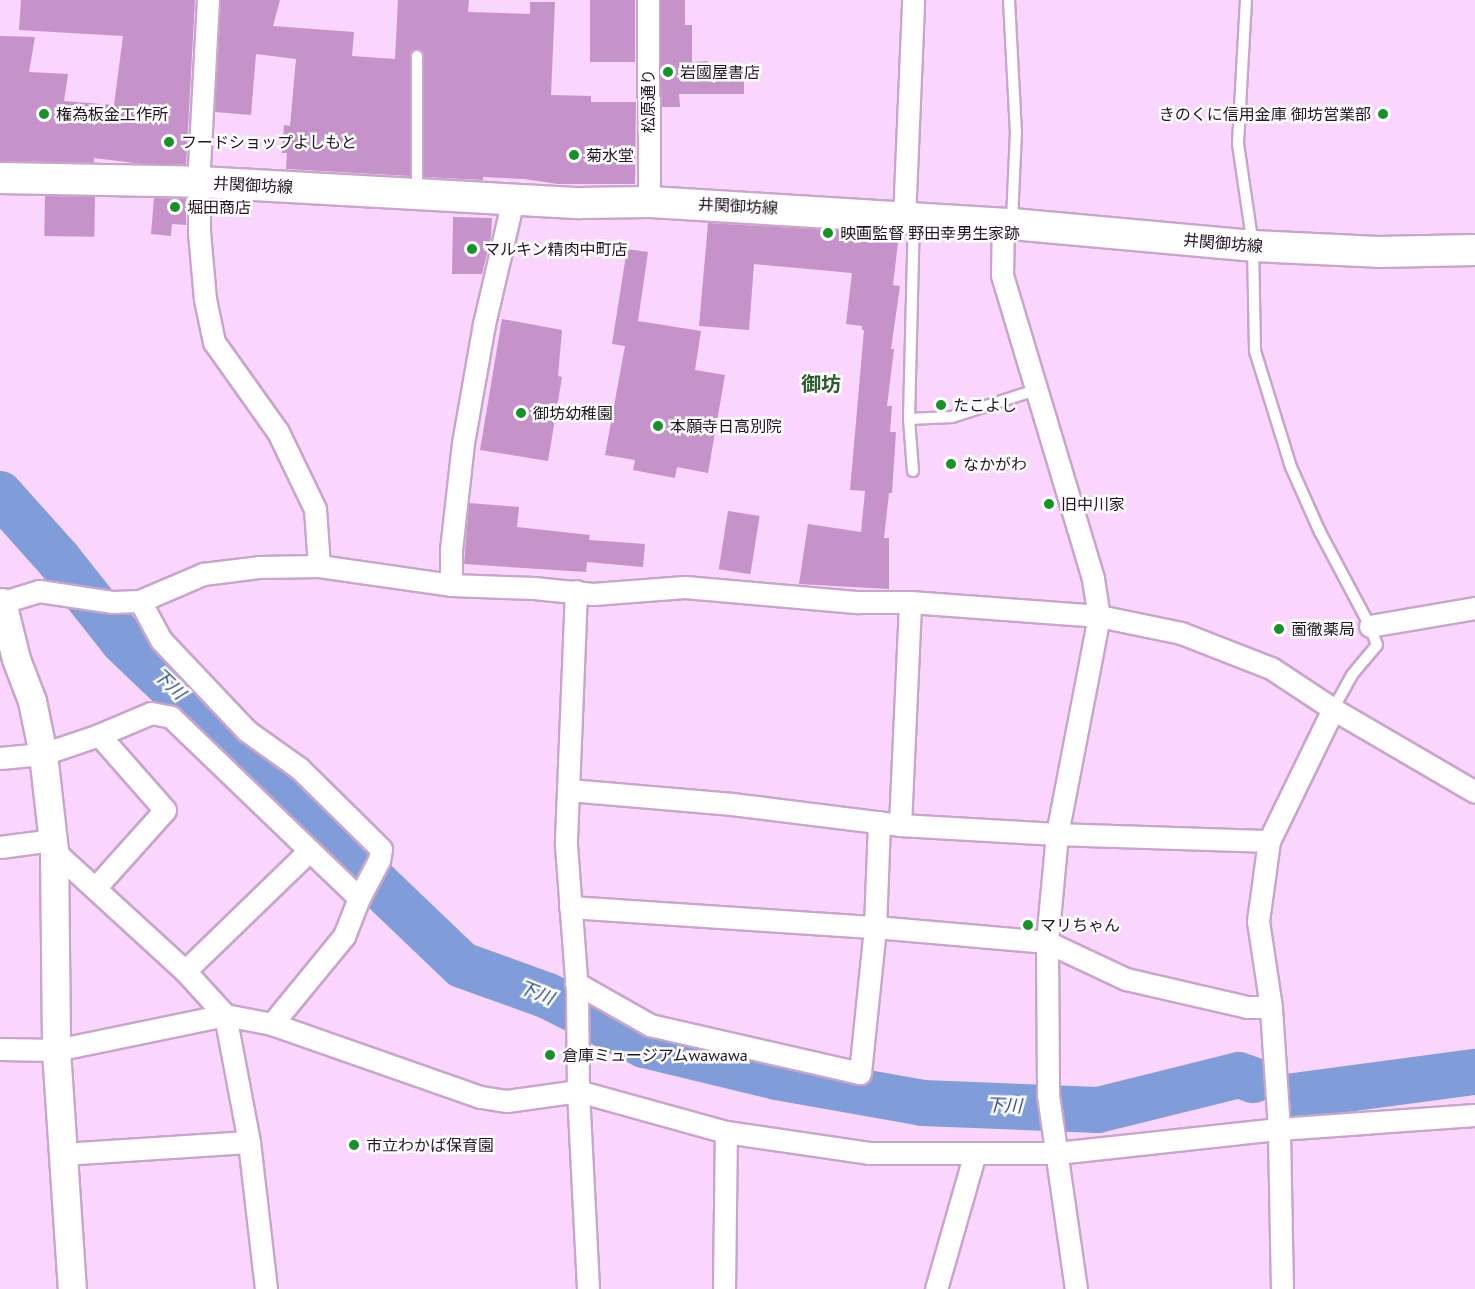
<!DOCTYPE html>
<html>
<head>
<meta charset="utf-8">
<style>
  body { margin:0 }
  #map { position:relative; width:1475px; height:1289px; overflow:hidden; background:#fad5fd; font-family:"PT Sans","Noto Sans JP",sans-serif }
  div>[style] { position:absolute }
  .river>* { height:46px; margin:-23px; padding:0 23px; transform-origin:23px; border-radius:23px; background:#809dda }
  .building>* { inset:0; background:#c592c9; transform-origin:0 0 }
  .roads { filter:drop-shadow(2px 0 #c9a5cb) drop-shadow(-2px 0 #c9a5cb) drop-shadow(0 2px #c9a5cb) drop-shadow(0 -2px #c9a5cb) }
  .service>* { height:10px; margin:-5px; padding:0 5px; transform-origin:5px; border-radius:5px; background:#fff }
  .minor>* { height:21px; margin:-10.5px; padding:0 10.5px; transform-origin:10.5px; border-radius:10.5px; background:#fff }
  .tertiary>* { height:27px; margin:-13.5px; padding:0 13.5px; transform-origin:13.5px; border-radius:13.5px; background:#fff }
  .secondary>* { height:30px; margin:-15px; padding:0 15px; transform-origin:15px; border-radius:15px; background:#fff }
  .dots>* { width:16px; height:16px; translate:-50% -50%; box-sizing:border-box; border:3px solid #fff; border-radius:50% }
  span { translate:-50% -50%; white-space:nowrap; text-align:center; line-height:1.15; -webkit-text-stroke:5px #fff; paint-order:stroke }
  .poi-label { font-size:16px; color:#221423 }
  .left { translate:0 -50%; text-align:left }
  .right { translate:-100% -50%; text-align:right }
  .street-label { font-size:16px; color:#221423 }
  .water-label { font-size:18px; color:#24438b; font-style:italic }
  .quarter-label { font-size:20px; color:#285e2a; font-weight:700 }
</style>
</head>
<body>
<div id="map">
  <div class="river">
    <i style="left:0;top:494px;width:89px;rotate:48.2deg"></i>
    <i style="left:59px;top:560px;width:103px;rotate:51.7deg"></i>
    <i style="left:123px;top:641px;width:469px;rotate:43.7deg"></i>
    <i style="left:462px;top:965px;width:91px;rotate:19.8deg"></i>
    <i style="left:548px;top:996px;width:108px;rotate:27deg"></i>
    <i style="left:644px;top:1045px;width:137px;rotate:13.5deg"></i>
    <i style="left:777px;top:1077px;width:148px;rotate:10.1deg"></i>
    <i style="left:923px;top:1103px;width:175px;rotate:2.3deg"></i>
    <i style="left:1098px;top:1110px;width:145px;rotate:-13.9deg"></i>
    <i style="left:1239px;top:1075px;width:15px;rotate:20deg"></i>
    <i style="left:1294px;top:1096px;width:183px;rotate:-7.6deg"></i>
  </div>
  <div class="building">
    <i style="clip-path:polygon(21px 0,195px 0,186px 164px,143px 164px,94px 158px,94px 163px,0 161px,0 36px,35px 37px,29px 72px,68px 74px,64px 101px,114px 105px,123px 36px,19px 30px)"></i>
    <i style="clip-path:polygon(221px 0,280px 0,273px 26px,354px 32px,352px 56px,395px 59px,398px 0,469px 0,468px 12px,530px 14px,530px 2px,555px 2px,551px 95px,591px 96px,591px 102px,636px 102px,635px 184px,558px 184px,524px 179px,483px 177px,483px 180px,424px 177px,424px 56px,418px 49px,413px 50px,410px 56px,410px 176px,286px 169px,287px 153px,282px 153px,284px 125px,290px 126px,296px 59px,256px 54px,251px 115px,215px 112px)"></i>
    <i style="left:590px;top:0;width:45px;height:62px"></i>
    <i style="clip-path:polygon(661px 0,685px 0,685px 25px,692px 25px,692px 62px,708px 61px,708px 65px,744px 65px,744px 94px,679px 94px,680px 107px,661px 107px)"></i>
    <i style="left:45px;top:196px;width:50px;height:40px;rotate:1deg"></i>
    <i style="clip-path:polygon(154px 198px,186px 199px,186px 225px,172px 224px,171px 236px,151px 234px)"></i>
    <i style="clip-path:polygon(453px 217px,492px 218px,491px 237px,482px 274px,452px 274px)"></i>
    <i style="clip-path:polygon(708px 223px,899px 234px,893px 285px,900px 286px,891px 349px,894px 349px,887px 406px,892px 406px,890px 432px,896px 432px,892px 493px,889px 493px,884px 538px,889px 538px,889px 589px,799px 584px,808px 524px,861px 532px,865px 491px,850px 490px,864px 330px,862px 330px,862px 326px,846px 324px,852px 273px,754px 264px,749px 330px,699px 326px)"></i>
    <i style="clip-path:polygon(627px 249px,648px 252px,638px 321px,701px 331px,695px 370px,725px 375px,708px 473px,677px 467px,675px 478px,633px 470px,635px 460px,605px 455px,625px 346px,612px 344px)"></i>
    <i style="clip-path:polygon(502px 319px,562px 330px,558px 376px,562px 377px,548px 461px,480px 450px)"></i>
    <i style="clip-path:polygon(469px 503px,519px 507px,517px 527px,590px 535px,589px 540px,645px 544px,643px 567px,587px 562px,586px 572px,464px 564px)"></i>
    <i style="left:728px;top:511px;width:32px;height:59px;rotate:9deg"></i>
  </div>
  <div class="roads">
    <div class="service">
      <i style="left:1009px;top:0;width:132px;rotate:87deg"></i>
      <i style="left:1016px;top:132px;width:89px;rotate:92.6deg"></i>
      <i style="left:1246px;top:0;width:144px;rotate:93.2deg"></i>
      <i style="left:1238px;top:144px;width:103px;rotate:81.6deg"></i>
      <i style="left:1253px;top:246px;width:105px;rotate:88.9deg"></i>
      <i style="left:1255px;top:351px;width:121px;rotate:72.8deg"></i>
      <i style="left:1291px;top:467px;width:71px;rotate:66deg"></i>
      <i style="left:1320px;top:532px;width:106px;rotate:62deg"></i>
      <i style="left:1370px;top:626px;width:20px;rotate:70deg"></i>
      <i style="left:1377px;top:645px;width:39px;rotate:130deg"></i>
      <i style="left:1352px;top:675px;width:39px;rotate:119deg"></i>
      <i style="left:417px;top:194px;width:138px;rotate:-90deg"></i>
      <i style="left:909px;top:419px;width:43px;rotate:-2.7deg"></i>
      <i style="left:952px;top:417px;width:88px;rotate:-17.8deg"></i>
      <i style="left:913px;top:471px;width:52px;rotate:-94.4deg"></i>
      <i style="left:909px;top:419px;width:200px;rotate:-88.6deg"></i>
    </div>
    <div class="minor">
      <i style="left:208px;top:0;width:167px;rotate:93.1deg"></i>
      <i style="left:199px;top:167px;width:65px;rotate:90deg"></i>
      <i style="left:199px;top:232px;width:67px;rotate:84.9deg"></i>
      <i style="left:205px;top:299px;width:44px;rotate:78.2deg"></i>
      <i style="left:214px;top:342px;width:110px;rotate:54.6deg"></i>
      <i style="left:278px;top:432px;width:85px;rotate:64.3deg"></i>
      <i style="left:315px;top:509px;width:57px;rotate:86deg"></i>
      <i style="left:648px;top:0;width:202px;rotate:89.7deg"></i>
      <i style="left:904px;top:219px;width:219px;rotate:-87.6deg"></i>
      <i style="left:1003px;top:223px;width:52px;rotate:91.1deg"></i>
      <i style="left:1002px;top:275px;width:317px;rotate:73.3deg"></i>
      <i style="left:1093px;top:579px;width:37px;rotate:81deg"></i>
      <i style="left:1099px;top:616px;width:222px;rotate:100.9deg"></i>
      <i style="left:1057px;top:834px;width:108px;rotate:95.3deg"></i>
      <i style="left:1047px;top:942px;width:153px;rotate:89.6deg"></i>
      <i style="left:1048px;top:1095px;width:196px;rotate:81.8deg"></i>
      <i style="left:451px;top:585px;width:35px;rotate:-90deg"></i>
      <i style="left:451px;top:550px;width:108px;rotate:-83.6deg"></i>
      <i style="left:463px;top:443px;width:121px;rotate:-80deg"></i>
      <i style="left:484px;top:324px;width:128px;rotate:-76.9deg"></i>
      <i style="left:576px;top:591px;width:254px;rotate:92.3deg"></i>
      <i style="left:566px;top:845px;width:148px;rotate:85.7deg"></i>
      <i style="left:577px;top:993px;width:98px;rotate:89.4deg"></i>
      <i style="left:578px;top:1091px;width:198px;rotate:87.1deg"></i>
      <i style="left:140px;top:601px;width:44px;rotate:61.7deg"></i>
      <i style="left:161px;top:640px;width:125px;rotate:46.6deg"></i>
      <i style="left:247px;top:731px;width:64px;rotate:35.4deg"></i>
      <i style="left:299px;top:768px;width:115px;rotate:44.6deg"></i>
      <i style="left:381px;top:849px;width:11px;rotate:100deg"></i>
      <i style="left:379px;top:860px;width:43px;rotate:117.8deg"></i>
      <i style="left:359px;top:898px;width:41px;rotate:111.5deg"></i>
      <i style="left:344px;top:936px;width:114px;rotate:129.3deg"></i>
      <i style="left:0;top:603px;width:41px;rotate:-17.1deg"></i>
      <i style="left:39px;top:591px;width:75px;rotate:8.5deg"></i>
      <i style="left:113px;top:602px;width:27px;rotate:-2deg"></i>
      <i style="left:140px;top:601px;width:69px;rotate:-23.2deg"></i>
      <i style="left:203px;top:574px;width:56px;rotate:-7.1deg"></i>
      <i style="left:259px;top:567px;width:60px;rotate:-1deg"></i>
      <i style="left:319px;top:566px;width:133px;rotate:8.2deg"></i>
      <i style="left:451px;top:585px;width:83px;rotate:2.1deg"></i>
      <i style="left:534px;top:588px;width:59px;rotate:5.8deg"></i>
      <i style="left:593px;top:594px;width:92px;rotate:-4.4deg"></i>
      <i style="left:685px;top:587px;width:174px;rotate:5deg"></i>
      <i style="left:858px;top:602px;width:52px"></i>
      <i style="left:910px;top:602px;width:190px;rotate:4.2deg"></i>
      <i style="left:1099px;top:616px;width:84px;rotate:11.7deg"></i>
      <i style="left:1181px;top:633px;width:97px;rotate:21.3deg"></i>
      <i style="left:1271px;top:668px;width:74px;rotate:33.5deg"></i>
      <i style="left:1333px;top:709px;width:164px;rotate:30.3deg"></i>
      <i style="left:1370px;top:626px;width:107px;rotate:-9.7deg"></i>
      <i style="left:0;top:758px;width:43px;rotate:-5.3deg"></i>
      <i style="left:43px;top:754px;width:59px;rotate:-18.7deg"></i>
      <i style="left:99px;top:735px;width:56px;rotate:-22.9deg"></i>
      <i style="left:151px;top:713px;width:20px;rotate:11deg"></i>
      <i style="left:171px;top:717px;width:261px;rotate:43.9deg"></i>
      <i style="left:569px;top:790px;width:164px;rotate:4.9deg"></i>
      <i style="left:732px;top:804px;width:169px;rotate:7.1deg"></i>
      <i style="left:900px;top:825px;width:157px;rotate:3.3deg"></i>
      <i style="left:1057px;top:834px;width:212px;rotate:1.9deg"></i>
      <i style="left:900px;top:825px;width:223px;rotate:-87.4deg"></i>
      <i style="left:0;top:847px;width:52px;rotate:-7.7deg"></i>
      <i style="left:54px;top:851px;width:178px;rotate:42.5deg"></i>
      <i style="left:185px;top:971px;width:59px;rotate:47.7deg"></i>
      <i style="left:225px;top:1015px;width:48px;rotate:10.8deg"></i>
      <i style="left:272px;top:1024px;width:221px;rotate:19.3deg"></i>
      <i style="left:481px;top:1097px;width:26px;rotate:9deg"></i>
      <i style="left:507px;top:1101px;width:72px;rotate:-8deg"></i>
      <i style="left:578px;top:1091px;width:154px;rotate:15.5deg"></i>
      <i style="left:726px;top:1132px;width:146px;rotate:8.3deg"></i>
      <i style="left:870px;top:1153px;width:187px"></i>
      <i style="left:1057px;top:1153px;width:223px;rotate:-6.2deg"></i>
      <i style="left:1279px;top:1129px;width:196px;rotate:-4.1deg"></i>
      <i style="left:96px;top:887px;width:103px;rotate:-48.1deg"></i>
      <i style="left:165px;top:810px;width:100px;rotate:-131.3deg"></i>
      <i style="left:570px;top:907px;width:306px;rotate:3.8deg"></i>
      <i style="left:875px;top:927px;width:173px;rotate:5deg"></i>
      <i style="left:1047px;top:942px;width:87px;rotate:25.1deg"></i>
      <i style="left:1126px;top:979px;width:124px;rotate:13deg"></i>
      <i style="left:1247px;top:1007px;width:24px"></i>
      <i style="left:185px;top:971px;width:173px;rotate:-44.1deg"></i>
      <i style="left:576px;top:983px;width:85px;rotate:29.6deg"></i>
      <i style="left:650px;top:1025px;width:215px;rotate:12.9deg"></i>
      <i style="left:860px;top:1073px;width:147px;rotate:-84.1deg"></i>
      <i style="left:875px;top:927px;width:105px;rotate:-87.8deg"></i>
      <i style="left:0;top:1049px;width:56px;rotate:1deg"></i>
      <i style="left:56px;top:1050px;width:173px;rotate:-11.7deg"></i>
      <i style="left:225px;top:1015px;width:129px;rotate:79.3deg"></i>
      <i style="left:249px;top:1142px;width:148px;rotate:83.4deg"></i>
      <i style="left:62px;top:1154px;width:187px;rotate:-3.7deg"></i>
      <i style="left:724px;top:1289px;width:157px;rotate:-89.3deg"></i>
      <i style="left:936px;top:1289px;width:141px;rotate:-74deg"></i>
      <i style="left:1282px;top:1289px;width:160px;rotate:-91.1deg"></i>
      <i style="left:1279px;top:1129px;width:122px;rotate:-93.8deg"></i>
      <i style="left:1271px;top:1007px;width:87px;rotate:-98.6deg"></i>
      <i style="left:1258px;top:921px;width:81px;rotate:-82.2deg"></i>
      <i style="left:1269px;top:841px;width:147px;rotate:-64.1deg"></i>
    </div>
    <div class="tertiary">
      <i style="left:2px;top:602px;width:59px;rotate:76.2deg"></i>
      <i style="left:16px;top:659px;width:45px;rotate:69.1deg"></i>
      <i style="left:32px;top:701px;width:54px;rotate:78.3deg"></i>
      <i style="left:43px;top:754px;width:98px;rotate:83.5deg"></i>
      <i style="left:54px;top:851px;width:199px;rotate:89.4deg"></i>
      <i style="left:56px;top:1050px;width:240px;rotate:86.2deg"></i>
    </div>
    <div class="secondary">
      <i style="left:0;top:178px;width:200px;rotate:1.1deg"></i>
      <i style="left:200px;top:182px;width:380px;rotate:3.2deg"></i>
      <i style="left:579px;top:203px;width:70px;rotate:-0.8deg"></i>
      <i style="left:649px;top:202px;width:364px;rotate:3.5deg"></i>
      <i style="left:1012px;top:224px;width:242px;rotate:5.2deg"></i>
      <i style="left:1253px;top:246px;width:125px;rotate:2.7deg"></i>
      <i style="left:1378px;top:252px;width:97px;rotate:-1.2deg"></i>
    </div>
  </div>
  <div class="dots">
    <i style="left:668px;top:72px;background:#149426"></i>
    <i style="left:44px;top:114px;background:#149426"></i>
    <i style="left:1383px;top:114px;background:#149426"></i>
    <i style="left:169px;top:142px;background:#149426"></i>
    <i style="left:574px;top:155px;background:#149426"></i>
    <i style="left:175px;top:207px;background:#149426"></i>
    <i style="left:828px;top:233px;background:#149426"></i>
    <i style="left:472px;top:249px;background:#149426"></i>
    <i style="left:941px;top:405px;background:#149426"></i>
    <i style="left:521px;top:413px;background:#149426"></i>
    <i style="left:658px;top:426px;background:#149426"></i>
    <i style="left:951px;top:464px;background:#149426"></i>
    <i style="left:1049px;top:504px;background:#149426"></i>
    <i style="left:1279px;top:629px;background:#149426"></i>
    <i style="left:1028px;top:925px;background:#149426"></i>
    <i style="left:550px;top:1055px;background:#149426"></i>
    <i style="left:354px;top:1145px;background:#149426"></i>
  </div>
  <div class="poi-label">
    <span class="left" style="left:680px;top:72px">岩國屋書店</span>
    <span class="left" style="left:56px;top:114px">権為板金工作所</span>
    <span class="right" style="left:1371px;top:114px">きのくに信用金庫 御坊営業部</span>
    <span class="left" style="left:181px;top:142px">フードショップよしもと</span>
    <span class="left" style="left:586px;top:155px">菊水堂</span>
    <span class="left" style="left:187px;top:207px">堀田商店</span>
    <span class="left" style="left:840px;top:233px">映画監督 野田幸男生家跡</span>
    <span class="left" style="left:484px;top:249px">マルキン精肉中町店</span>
    <span class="left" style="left:953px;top:405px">たこよし</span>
    <span class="left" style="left:533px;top:413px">御坊幼稚園</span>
    <span class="left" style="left:670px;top:426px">本願寺日高別院</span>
    <span class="left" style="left:963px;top:464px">なかがわ</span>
    <span class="left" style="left:1061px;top:504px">旧中川家</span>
    <span class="left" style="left:1291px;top:629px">薗徹薬局</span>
    <span class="left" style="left:1040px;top:925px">マリちゃん</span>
    <span class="left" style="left:562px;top:1055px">倉庫ミュージアムwawawa</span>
    <span class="left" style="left:366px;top:1145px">市立わかば保育園</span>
  </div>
  <div class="street-label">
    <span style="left:648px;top:101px;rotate:-90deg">松原通り</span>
    <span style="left:253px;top:185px;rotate:3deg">井関御坊線</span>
    <span style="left:738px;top:206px;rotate:3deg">井関御坊線</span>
    <span style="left:1223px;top:243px;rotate:5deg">井関御坊線</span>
  </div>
  <div class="water-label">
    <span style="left:169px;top:684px;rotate:44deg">下川</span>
    <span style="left:536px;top:993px;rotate:22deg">下川</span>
    <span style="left:1004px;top:1106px;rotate:2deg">下川</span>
  </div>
  <div class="quarter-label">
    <span style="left:821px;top:384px">御坊</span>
  </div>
</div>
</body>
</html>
